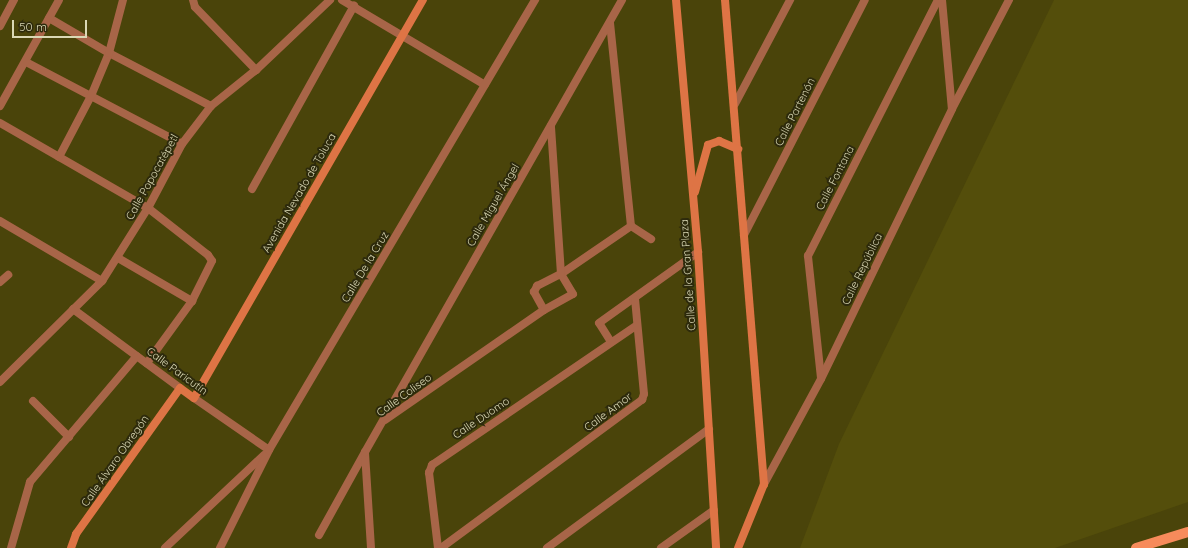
<!DOCTYPE html>
<html>
<head>
<meta charset="utf-8">
<style>
  body { margin:0 }
  #map { position:relative; width:1188px; height:548px; overflow:hidden; background:#4a440a; font-family:Quicksand,sans-serif }
  div>[style] { position:absolute }
  .built>* { inset:0; background:#544e0b }
  .street>* { height:8px; margin:-4px; padding:0 4px; transform-origin:4px; border-radius:4px; background:#a86548 }
  .secondary>* { height:8px; margin:-4px; padding:0 4px; transform-origin:4px; border-radius:4px; background:#de7445 }
  .primary>* { height:10px; margin:-5px; padding:0 5px; transform-origin:5px; border-radius:5px; background:#f78b5b }
  span { translate:-50% -50%; white-space:nowrap; text-align:center; line-height:1.15; -webkit-text-stroke:4px #2d2a0c; paint-order:stroke }
  .street-label { font-size:11px; color:#dad8b5 }
  .scale { position:absolute; left:12px; top:20px; width:75px; height:18px; box-sizing:border-box; border:2px solid #dad8b5; border-top:0; padding-left:5px; font-size:12px; line-height:14px; white-space:nowrap; color:#dad8b5; -webkit-text-stroke:3px #2d2a0c; paint-order:stroke }
</style>
</head>
<body>
<div id="map">
  <div class="built">
    <i style="clip-path:polygon(1054px 0,1188px 0,1188px 502px,1055px 548px,800px 548px,839px 444px)"></i>
  </div>
  <div class="street">
    <i style="left:193px;top:0;width:7px;rotate:74deg"></i>
    <i style="left:195px;top:7px;width:88px;rotate:45.9deg"></i>
    <i style="left:342px;top:0;width:166px;rotate:30.7deg"></i>
    <i style="left:942px;top:0;width:109px;rotate:84.8deg"></i>
    <i style="left:49px;top:18px;width:69px;rotate:30.3deg"></i>
    <i style="left:109px;top:53px;width:115px;rotate:27.5deg"></i>
    <i style="left:610px;top:23px;width:204px;rotate:84.1deg"></i>
    <i style="left:0;top:26px;width:30px;rotate:-62deg"></i>
    <i style="left:26px;top:62px;width:176px;rotate:27.7deg"></i>
    <i style="left:735px;top:104px;width:118px;rotate:-62.1deg"></i>
    <i style="left:0;top:106px;width:121px;rotate:-60.9deg"></i>
    <i style="left:0;top:123px;width:171px;rotate:29.9deg"></i>
    <i style="left:148px;top:208px;width:76px;rotate:38.1deg"></i>
    <i style="left:208px;top:255px;width:7px;rotate:56deg"></i>
    <i style="left:212px;top:261px;width:45px;rotate:116.6deg"></i>
    <i style="left:192px;top:301px;width:77px;rotate:126deg"></i>
    <i style="left:59px;top:157px;width:69px;rotate:-62.3deg"></i>
    <i style="left:91px;top:96px;width:47px;rotate:-67.3deg"></i>
    <i style="left:109px;top:53px;width:55px;rotate:-75.2deg"></i>
    <i style="left:252px;top:189px;width:210px;rotate:-60.9deg"></i>
    <i style="left:0;top:221px;width:118px;rotate:30.5deg"></i>
    <i style="left:744px;top:235px;width:264px;rotate:-62.8deg"></i>
    <i style="left:118px;top:258px;width:86px;rotate:30.2deg"></i>
    <i style="left:0;top:282px;width:11px;rotate:-41deg"></i>
    <i style="left:73px;top:309px;width:133px;rotate:36.4deg"></i>
    <i style="left:544px;top:310px;width:21px;rotate:-119deg"></i>
    <i style="left:534px;top:292px;width:7px;rotate:-63deg"></i>
    <i style="left:537px;top:286px;width:27px;rotate:-27deg"></i>
    <i style="left:561px;top:274px;width:85px;rotate:-34.4deg"></i>
    <i style="left:631px;top:226px;width:24px;rotate:33deg"></i>
    <i style="left:611px;top:342px;width:22px;rotate:-122deg"></i>
    <i style="left:599px;top:323px;width:122px;rotate:-35.6deg"></i>
    <i style="left:821px;top:378px;width:123px;rotate:-96.1deg"></i>
    <i style="left:808px;top:256px;width:287px;rotate:-63.1deg"></i>
    <i style="left:0;top:382px;width:144px;rotate:-44.7deg"></i>
    <i style="left:102px;top:281px;width:86px;rotate:-57.8deg"></i>
    <i style="left:148px;top:208px;width:72px;rotate:-62deg"></i>
    <i style="left:182px;top:144px;width:48px;rotate:-52.7deg"></i>
    <i style="left:211px;top:106px;width:58px;rotate:-38.7deg"></i>
    <i style="left:256px;top:70px;width:102px;rotate:-43.4deg"></i>
    <i style="left:194px;top:398px;width:91px;rotate:34.7deg"></i>
    <i style="left:33px;top:401px;width:51px;rotate:45deg"></i>
    <i style="left:385px;top:420px;width:193px;rotate:-34.7deg"></i>
    <i style="left:544px;top:310px;width:33px;rotate:-29deg"></i>
    <i style="left:573px;top:294px;width:23px;rotate:-121deg"></i>
    <i style="left:561px;top:274px;width:148px;rotate:-93.9deg"></i>
    <i style="left:764px;top:484px;width:119px;rotate:-61.5deg"></i>
    <i style="left:821px;top:379px;width:300px;rotate:-64.1deg"></i>
    <i style="left:952px;top:109px;width:123px;rotate:-62.4deg"></i>
    <i style="left:319px;top:535px;width:95px;rotate:-61deg"></i>
    <i style="left:11px;top:548px;width:69px;rotate:-73.9deg"></i>
    <i style="left:30px;top:482px;width:165px;rotate:-49.7deg"></i>
    <i style="left:165px;top:548px;width:136px;rotate:-43.2deg"></i>
    <i style="left:220px;top:548px;width:110px;rotate:-63.4deg"></i>
    <i style="left:269px;top:450px;width:523px;rotate:-59.41deg"></i>
    <i style="left:371px;top:548px;width:96px;rotate:-93.6deg"></i>
    <i style="left:365px;top:452px;width:520px;rotate:-60.38deg"></i>
    <i style="left:438px;top:548px;width:76px;rotate:-96.8deg"></i>
    <i style="left:429px;top:473px;width:9px;rotate:-69deg"></i>
    <i style="left:432px;top:465px;width:247px;rotate:-34.3deg"></i>
    <i style="left:441px;top:548px;width:250px;rotate:-36.4deg"></i>
    <i style="left:642px;top:400px;width:6px;rotate:-72deg"></i>
    <i style="left:644px;top:394px;width:95px;rotate:-95.4deg"></i>
    <i style="left:547px;top:548px;width:201px;rotate:-36.3deg"></i>
    <i style="left:661px;top:548px;width:65px;rotate:-35.6deg"></i>
  </div>
  <div class="secondary">
    <i style="left:676px;top:0;width:253px;rotate:85deg"></i>
    <i style="left:698px;top:252px;width:297px;rotate:86.5deg"></i>
    <i style="left:725px;top:0;width:486px;rotate:85.4deg"></i>
    <i style="left:764px;top:484px;width:69px;rotate:112.1deg"></i>
    <i style="left:695px;top:192px;width:49px;rotate:-74.5deg"></i>
    <i style="left:708px;top:145px;width:12px;rotate:-20deg"></i>
    <i style="left:719px;top:141px;width:21px;rotate:23deg"></i>
    <i style="left:71px;top:548px;width:15px;rotate:-70deg"></i>
    <i style="left:76px;top:534px;width:179px;rotate:-54.5deg"></i>
    <i style="left:180px;top:388px;width:17px;rotate:36deg"></i>
    <i style="left:194px;top:398px;width:459px;rotate:-60.1deg"></i>
  </div>
  <div class="primary">
    <i style="left:1136px;top:548px;width:54px;rotate:-17.1deg"></i>
  </div>
  <div class="street-label">
    <span style="left:795px;top:112px;rotate:-63deg">Calle Partenón</span>
    <span style="left:152px;top:177px;rotate:-61deg">Calle Popocatépetl</span>
    <span style="left:835px;top:178px;rotate:-63deg">Calle Fontana</span>
    <span style="left:299px;top:193px;rotate:-60deg">Avenida Nevado de Toluca</span>
    <span style="left:493px;top:205px;rotate:-60deg">Calle Miguel Ángel</span>
    <span style="left:365px;top:267px;rotate:-59deg">Calle De la Cruz</span>
    <span style="left:862px;top:269px;rotate:-64deg">Calle República</span>
    <span style="left:688px;top:275px;rotate:-94deg">Calle de la Gran Plaza</span>
    <span style="left:177px;top:371px;rotate:36deg">Calle Paricutín</span>
    <span style="left:404px;top:395px;rotate:-36deg">Calle Coliseo</span>
    <span style="left:608px;top:412px;rotate:-37deg">Calle Amor</span>
    <span style="left:481px;top:418px;rotate:-34deg">Calle Duomo</span>
    <span style="left:115px;top:461px;rotate:-55deg">Calle Álvaro Obregón</span>
  </div>
  <div class="scale">50 m</div>
</div>
</body>
</html>
